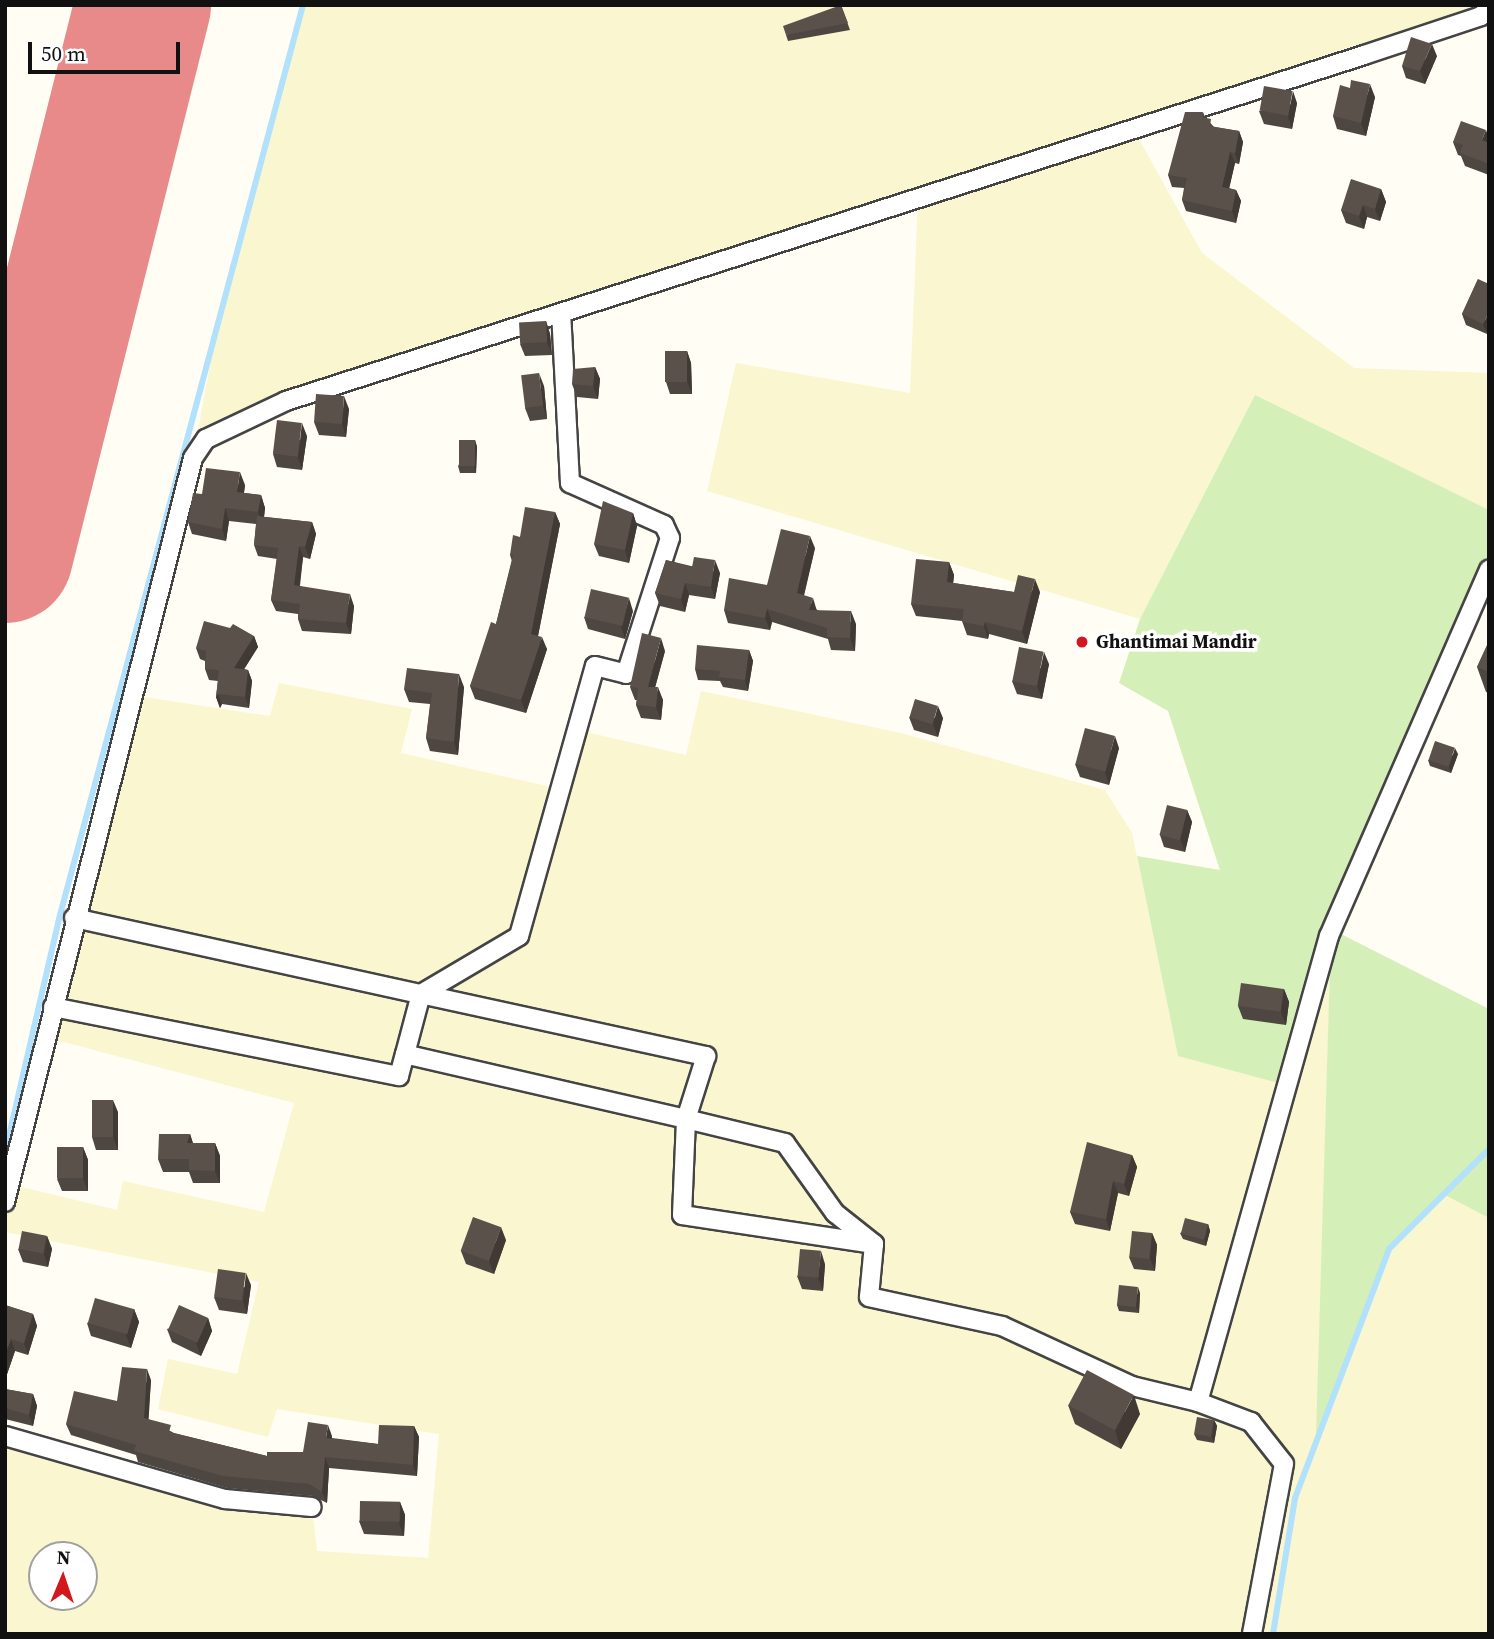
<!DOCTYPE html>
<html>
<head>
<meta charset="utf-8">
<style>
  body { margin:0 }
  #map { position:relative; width:1494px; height:1639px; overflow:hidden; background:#fffdf4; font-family:"Source Serif 4",serif }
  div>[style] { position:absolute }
  .farmland>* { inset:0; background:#f9f6d0 }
  .green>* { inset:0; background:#d5efb8 }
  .stream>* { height:6px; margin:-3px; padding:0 3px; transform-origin:3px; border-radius:3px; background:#b2e1fd }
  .runway>* { height:136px; margin:-68px; padding:0 68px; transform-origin:68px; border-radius:68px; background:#e98a8a }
  .roads { filter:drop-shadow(2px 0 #444) drop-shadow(-2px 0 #444) drop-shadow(0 2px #444) drop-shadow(0 -2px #444) }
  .minor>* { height:18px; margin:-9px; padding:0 9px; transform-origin:9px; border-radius:9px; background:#fff }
  .wall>* { inset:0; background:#4e4640 }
  .shaded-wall>* { inset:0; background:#403934 }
  .building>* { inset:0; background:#5b514b; transform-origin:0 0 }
  .dots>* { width:19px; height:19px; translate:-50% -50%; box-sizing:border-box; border:4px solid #fff; border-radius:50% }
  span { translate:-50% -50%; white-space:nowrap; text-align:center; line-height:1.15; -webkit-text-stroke:7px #fff; paint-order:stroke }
  .poi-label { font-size:19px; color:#111; font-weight:700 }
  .left { translate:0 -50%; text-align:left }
  .frame { position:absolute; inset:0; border:7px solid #111; pointer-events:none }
  .north { position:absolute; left:28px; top:1541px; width:70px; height:70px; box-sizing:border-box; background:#fff; border:2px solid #a0a0a0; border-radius:50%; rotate:2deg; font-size:19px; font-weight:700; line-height:28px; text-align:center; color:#111 }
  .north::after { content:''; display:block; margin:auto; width:24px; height:32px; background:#d3171f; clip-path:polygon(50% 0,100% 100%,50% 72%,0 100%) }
  .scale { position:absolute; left:28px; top:42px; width:152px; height:32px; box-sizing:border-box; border:4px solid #111; border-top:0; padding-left:9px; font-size:21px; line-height:24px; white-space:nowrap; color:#111; -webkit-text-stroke:5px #fff; paint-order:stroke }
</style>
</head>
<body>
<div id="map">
  <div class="farmland">
    <i style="clip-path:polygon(303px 5px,1489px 5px,1134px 130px,1202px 253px,1354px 368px,1489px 373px,1489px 510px,1255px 395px,1140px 619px,707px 491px,736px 363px,910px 393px,918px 199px,228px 425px,193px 458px,216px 333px)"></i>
    <i style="clip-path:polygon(evenodd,279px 683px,412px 709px,401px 753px,560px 789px,577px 730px,686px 755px,701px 691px,901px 733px,1105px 790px,1132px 833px,1178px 1056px,1331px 930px,1317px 1433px,1389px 1249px,1443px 1194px,1489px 1218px,1489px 1634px,5px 1634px,5px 1436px,225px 1499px,312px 1507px,317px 1551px,428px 1558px,439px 1434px,277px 1409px,268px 1437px,158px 1409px,168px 1359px,237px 1374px,259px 1282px,5px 1232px,9px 1184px,117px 1210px,123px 1181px,264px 1212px,294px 1103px,45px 1037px,131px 695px,270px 716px,279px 683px,42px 1555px,84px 1555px,84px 1597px,42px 1597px,42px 1555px)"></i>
  </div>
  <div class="green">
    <i style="clip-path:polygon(1255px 395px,1489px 510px,1489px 569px,1331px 929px,1489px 1009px,1489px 1218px,1443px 1194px,1389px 1249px,1316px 1436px,1331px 932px,1290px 1086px,1178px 1056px,1137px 856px,1220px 870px,1168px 711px,1119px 683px,1140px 619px)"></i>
  </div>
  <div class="stream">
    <i style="left:5px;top:1153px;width:244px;rotate:-77deg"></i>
    <i style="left:60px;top:915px;width:942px;rotate:-75.05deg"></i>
    <i style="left:1273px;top:1634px;width:138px;rotate:-80.8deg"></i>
    <i style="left:1295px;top:1498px;width:266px;rotate:-69.3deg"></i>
    <i style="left:1389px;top:1249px;width:141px;rotate:-45deg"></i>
  </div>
  <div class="runway">
    <i style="left:5px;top:555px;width:567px;rotate:-75.91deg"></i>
  </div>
  <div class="roads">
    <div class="minor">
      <i style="left:74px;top:918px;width:355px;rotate:12.4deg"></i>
      <i style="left:421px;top:994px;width:292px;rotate:12.3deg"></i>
      <i style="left:706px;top:1056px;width:66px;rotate:107.6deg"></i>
      <i style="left:686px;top:1119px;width:102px;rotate:13.6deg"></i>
      <i style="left:785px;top:1143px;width:86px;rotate:54.5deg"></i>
      <i style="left:835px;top:1213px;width:50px;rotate:38.5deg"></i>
      <i style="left:874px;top:1244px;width:194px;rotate:-171.4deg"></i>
      <i style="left:682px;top:1215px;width:96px;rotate:-87.6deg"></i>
      <i style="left:686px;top:1119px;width:288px;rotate:-167deg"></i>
      <i style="left:405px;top:1054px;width:62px;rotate:-75.1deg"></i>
      <i style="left:421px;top:994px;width:114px;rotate:-30.6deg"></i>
      <i style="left:519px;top:936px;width:280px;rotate:-74.3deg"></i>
      <i style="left:595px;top:666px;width:32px;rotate:14deg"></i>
      <i style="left:626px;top:674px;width:143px;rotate:-72.1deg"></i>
      <i style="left:670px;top:538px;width:14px;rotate:-115deg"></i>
      <i style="left:664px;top:525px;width:103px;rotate:-155.9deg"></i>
      <i style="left:570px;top:483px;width:169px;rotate:-93deg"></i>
      <i style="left:53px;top:1007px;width:353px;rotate:11.3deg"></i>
      <i style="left:399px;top:1076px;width:23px;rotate:-75deg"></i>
      <i style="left:5px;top:1202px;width:767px;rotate:-75.82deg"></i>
      <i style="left:193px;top:458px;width:23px;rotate:-56deg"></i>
      <i style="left:206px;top:439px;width:89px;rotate:-25.4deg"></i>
      <i style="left:286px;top:401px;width:1132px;rotate:-17.79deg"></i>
      <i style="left:1364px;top:55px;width:123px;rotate:-18.4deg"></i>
      <i style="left:1481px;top:16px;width:11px;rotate:-41deg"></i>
      <i style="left:874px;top:1244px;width:53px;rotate:95.4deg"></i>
      <i style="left:869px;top:1297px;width:136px;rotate:12.3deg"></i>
      <i style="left:1002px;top:1326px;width:143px;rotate:24.8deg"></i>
      <i style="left:1132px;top:1386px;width:68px;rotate:13.6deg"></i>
      <i style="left:1198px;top:1402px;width:484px;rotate:-74.3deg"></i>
      <i style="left:1329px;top:936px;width:400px;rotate:-66.4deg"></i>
      <i style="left:1198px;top:1402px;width:57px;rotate:20.7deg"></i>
      <i style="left:1251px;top:1422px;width:53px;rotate:51.8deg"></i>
      <i style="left:1284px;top:1464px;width:173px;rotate:100.7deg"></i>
      <i style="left:5px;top:1436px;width:229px;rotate:16deg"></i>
      <i style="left:225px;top:1499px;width:87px;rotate:5.3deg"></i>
    </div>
  </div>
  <div class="wall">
    <i style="clip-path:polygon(841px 5px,850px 30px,788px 41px,786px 35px)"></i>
    <i style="clip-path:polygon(1437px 56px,1425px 84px,1406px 78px,1402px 66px)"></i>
    <i style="clip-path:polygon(1350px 88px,1375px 97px,1366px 136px,1337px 129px,1333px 116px)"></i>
    <i style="clip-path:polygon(1297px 103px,1292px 129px,1264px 124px,1259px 111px)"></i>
    <i style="clip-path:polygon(1203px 112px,1205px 117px,1214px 127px,1239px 131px,1243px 142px,1239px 164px,1235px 163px,1229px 188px,1236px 190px,1241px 201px,1236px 223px,1186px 211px,1182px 200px,1184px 188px,1172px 187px,1168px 175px)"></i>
    <i style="clip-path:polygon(1489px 138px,1489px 175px,1465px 166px,1461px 156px,1458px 155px,1453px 142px)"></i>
    <i style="clip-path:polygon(1381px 189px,1386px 202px,1380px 221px,1367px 217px,1364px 229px,1346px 223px,1341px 210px)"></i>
    <i style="clip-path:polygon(1478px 279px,1487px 334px,1466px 325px,1462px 314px)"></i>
    <i style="clip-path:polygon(546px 321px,550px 334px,552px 355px,525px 356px,520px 344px)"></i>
    <i style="clip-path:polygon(687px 351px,691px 363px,692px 394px,670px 394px,666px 382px)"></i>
    <i style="clip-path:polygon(595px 367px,600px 379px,598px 399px,577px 397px,572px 384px)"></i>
    <i style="clip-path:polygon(544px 386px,547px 419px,530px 421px,525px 408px)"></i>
    <i style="clip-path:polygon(349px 409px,346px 437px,319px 435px,314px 422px)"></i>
    <i style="clip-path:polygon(307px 436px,302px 470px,277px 467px,273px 454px)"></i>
    <i style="clip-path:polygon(475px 440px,477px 447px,476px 473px,460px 473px,458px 466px)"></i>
    <i style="clip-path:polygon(245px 485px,244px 493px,261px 495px,265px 508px,264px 517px,312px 522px,316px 534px,310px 559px,303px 557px,300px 586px,354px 606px,351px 634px,302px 631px,298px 619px,298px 614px,276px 611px,271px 600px,277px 559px,258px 556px,254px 545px,256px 524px,229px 521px,226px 541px,192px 534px,188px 522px,202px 494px)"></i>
    <i style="clip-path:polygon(555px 512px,560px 524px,538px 636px,547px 649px,526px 713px,475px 699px,470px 686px,496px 624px,512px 561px,510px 555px,520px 537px)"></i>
    <i style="clip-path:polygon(633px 513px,637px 526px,629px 563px,599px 556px,594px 544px)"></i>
    <i style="clip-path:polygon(815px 548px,804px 596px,817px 610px,856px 624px,855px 651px,831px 650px,828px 639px,772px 622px,770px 630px,728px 623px,724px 610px,767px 585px)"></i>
    <i style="clip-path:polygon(666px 560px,720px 573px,715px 599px,689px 595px,685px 612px,660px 606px,655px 593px)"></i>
    <i style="clip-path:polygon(949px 562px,954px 575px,953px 583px,1014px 592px,1040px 592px,1027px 644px,989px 634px,988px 639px,967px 635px,962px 621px,916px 616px,911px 604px)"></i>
    <i style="clip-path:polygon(633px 611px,625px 639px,588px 629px,584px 617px)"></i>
    <i style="clip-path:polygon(254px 636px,258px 647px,244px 669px,248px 670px,252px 681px,249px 708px,222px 704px,220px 708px,216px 697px,218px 681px,209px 680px,205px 669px,205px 661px,200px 659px,196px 648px)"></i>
    <i style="clip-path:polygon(1489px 641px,1489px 693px,1486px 692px,1477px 667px)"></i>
    <i style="clip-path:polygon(749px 650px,753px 661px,748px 691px,723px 687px,720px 681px,698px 680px,695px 669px)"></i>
    <i style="clip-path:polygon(665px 651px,655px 687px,663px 700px,661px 720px,641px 718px,636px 705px,637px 700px,635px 700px,630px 687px)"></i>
    <i style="clip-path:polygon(1049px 664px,1042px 699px,1017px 694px,1012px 681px)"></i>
    <i style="clip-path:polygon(464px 687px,458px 755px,430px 751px,426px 738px,430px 704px,409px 702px,404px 689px)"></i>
    <i style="clip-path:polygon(909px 717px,943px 718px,938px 737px,914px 730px)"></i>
    <i style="clip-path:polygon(1119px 748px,1109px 785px,1080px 777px,1075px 764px)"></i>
    <i style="clip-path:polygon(1458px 754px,1451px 773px,1430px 766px,1428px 760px)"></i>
    <i style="clip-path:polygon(1187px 810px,1192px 822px,1185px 852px,1164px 847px,1160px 835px)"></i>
    <i style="clip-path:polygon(1284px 989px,1289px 1002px,1286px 1025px,1243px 1019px,1238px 1006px)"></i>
    <i style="clip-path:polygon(118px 1112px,118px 1150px,96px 1150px,92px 1137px)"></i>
    <i style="clip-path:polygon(190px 1134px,193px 1143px,215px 1143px,220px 1156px,220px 1183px,193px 1183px,189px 1172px,163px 1172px,158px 1159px)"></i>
    <i style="clip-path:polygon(83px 1147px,88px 1160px,88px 1191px,62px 1191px,57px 1179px)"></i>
    <i style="clip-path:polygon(1132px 1155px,1137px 1167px,1129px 1196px,1118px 1193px,1110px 1231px,1075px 1224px,1070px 1212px)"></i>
    <i style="clip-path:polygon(1208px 1224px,1210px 1231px,1206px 1246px,1183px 1239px,1180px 1233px)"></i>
    <i style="clip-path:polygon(1152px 1233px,1157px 1245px,1155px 1271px,1134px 1269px,1129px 1257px)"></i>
    <i style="clip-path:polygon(47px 1236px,52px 1249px,48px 1267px,23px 1262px,18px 1249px)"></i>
    <i style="clip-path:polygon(506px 1240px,494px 1274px,466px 1264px,461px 1251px)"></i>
    <i style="clip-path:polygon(825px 1264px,823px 1291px,802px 1289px,797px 1276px)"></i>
    <i style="clip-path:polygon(251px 1285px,247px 1314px,219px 1310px,214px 1297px)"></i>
    <i style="clip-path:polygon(1140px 1293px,1139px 1313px,1119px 1311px,1117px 1305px)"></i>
    <i style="clip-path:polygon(5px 1305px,33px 1314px,37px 1326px,28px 1355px,15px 1351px,5px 1380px)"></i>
    <i style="clip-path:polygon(134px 1309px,139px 1322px,131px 1348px,91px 1336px,87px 1323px)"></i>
    <i style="clip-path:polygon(208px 1318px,212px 1331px,201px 1356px,172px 1342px,167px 1329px)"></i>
    <i style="clip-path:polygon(151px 1380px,148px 1419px,174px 1433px,267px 1456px,303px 1452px,332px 1436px,332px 1438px,378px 1444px,414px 1426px,419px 1437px,417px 1476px,329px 1468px,327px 1503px,313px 1496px,227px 1488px,138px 1462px,136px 1455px,71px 1435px,66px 1424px,117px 1401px)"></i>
    <i style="clip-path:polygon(5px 1389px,33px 1394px,37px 1406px,33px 1426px,5px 1419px)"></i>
    <i style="clip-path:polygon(1068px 1405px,1140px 1414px,1121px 1449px,1075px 1424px)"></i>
    <i style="clip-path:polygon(1214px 1420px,1217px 1426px,1214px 1443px,1197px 1440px,1194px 1434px)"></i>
    <i style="clip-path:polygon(400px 1502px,405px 1515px,404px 1536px,364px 1534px,359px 1521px)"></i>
  </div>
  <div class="shaded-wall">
    <i style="clip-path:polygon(1432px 44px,1437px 56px,1425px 84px,1420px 71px)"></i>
    <i style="clip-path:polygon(1370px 84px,1375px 97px,1366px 136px,1361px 123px)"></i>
    <i style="clip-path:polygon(1293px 91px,1297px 103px,1292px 129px,1288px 117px)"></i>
    <i style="clip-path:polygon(1486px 130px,1489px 138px,1489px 147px,1482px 140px)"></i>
    <i style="clip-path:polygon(1239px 131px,1243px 142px,1239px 164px,1235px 153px)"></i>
    <i style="clip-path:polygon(1230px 152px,1235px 163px,1227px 198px,1222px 187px)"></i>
    <i style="clip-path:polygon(1381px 189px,1386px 202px,1380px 221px,1375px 209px)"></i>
    <i style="clip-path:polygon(1236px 190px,1241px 201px,1236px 223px,1232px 211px)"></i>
    <i style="clip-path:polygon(1363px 205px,1367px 217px,1364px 229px,1359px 216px)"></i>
    <i style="clip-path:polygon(1489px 312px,1489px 331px,1487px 334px,1483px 324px)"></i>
    <i style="clip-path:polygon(546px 321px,550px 334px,552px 355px,547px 342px)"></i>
    <i style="clip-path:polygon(687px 351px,691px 363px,692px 394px,687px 381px)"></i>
    <i style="clip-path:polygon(595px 367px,600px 379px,598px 399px,593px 386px)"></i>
    <i style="clip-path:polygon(539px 373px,544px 386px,547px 419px,543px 406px)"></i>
    <i style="clip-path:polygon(344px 396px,349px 409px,346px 437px,342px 424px)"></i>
    <i style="clip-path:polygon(302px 423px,307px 436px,302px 470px,298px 458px)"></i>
    <i style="clip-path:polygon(475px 440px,477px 447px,476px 473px,474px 467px)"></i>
    <i style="clip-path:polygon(240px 472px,245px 485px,242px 505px,237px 492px)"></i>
    <i style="clip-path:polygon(261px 495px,265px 508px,263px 525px,258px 512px)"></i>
    <i style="clip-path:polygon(225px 508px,229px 521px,226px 541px,222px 529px)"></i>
    <i style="clip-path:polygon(555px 512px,560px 524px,536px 646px,531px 634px)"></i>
    <i style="clip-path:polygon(633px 513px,637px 526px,629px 563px,625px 550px)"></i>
    <i style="clip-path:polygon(312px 522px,316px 534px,310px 559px,305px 547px)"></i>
    <i style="clip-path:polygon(810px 536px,815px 548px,801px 606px,797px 593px)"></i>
    <i style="clip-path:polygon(299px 546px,303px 557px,298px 596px,294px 585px)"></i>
    <i style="clip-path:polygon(715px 560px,720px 573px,715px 599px,711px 587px)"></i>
    <i style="clip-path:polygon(949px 562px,954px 575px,952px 595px,947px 582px)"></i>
    <i style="clip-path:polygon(1035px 579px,1040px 592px,1027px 644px,1022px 631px)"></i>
    <i style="clip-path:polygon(685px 583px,689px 595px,685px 612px,681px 599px)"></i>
    <i style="clip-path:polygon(350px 594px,354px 606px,351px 634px,346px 623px)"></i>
    <i style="clip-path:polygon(629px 598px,633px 611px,625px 639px,621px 626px)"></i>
    <i style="clip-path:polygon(813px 598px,817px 611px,809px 610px)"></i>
    <i style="clip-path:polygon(767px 609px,772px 622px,770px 630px,765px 618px)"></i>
    <i style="clip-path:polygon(851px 611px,856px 624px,855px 651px,850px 638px)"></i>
    <i style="clip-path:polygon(985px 622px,989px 634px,988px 639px,984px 626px)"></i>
    <i style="clip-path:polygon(254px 636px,258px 647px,238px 679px,234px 668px)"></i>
    <i style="clip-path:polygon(542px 637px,547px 649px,526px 713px,521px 700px)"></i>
    <i style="clip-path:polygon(661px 638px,665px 651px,652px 699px,648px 687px)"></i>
    <i style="clip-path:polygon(749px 650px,753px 661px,748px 691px,745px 680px)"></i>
    <i style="clip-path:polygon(1044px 652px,1049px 664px,1042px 699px,1037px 686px)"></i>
    <i style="clip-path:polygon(248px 670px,252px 681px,249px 708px,245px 697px)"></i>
    <i style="clip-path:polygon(459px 674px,464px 687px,458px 755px,454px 742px)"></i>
    <i style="clip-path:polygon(658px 687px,663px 700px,661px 720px,656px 707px)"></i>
    <i style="clip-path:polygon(218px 694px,222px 704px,220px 708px,216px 697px)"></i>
    <i style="clip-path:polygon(938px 706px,943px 718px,938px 737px,933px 724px)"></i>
    <i style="clip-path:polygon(1115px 736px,1119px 748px,1109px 785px,1105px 772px)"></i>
    <i style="clip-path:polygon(1455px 748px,1458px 754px,1451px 773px,1449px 767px)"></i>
    <i style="clip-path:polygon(1187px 810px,1192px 822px,1185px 852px,1180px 839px)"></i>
    <i style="clip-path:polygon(1284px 989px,1289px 1002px,1286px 1025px,1281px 1012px)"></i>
    <i style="clip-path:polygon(113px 1100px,118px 1112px,118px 1150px,113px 1137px)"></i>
    <i style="clip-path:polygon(190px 1134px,194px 1147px,187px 1143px)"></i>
    <i style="clip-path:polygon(215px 1143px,220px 1156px,220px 1183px,215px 1171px)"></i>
    <i style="clip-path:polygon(83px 1147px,88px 1160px,88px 1191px,83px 1178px)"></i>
    <i style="clip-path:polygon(1132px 1155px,1137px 1167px,1129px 1196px,1124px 1184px)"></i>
    <i style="clip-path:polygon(1113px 1181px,1118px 1193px,1110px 1231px,1106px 1219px)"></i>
    <i style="clip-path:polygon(1208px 1224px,1210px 1231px,1206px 1246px,1204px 1239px)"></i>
    <i style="clip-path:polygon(501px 1227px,506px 1240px,494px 1274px,489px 1261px)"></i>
    <i style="clip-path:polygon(1152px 1233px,1157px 1245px,1155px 1271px,1150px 1258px)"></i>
    <i style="clip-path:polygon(47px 1236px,52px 1249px,48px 1267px,44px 1254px)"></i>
    <i style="clip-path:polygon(821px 1251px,825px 1264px,823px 1291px,818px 1278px)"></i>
    <i style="clip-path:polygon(246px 1273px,251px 1285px,247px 1314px,243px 1301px)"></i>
    <i style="clip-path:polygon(1138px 1287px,1140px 1293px,1139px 1313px,1136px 1306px)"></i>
    <i style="clip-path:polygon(134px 1309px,139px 1322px,131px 1348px,126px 1335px)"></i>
    <i style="clip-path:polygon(33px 1314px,37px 1326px,28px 1355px,24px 1343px)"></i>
    <i style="clip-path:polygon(208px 1318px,212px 1331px,201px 1356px,196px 1343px)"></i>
    <i style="clip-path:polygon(11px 1339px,15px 1351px,5px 1380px,5px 1355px)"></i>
    <i style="clip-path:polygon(147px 1369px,151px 1380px,148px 1429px,144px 1418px)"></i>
    <i style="clip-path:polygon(33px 1394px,37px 1406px,33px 1426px,29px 1415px)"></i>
    <i style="clip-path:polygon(1134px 1395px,1140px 1414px,1121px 1449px,1115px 1430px)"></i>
    <i style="clip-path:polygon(1214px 1420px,1217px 1426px,1214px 1443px,1212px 1437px)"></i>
    <i style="clip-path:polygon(328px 1425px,332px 1436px,330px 1449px,326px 1438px)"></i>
    <i style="clip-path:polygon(414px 1426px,419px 1437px,417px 1476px,413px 1465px)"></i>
    <i style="clip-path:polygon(325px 1457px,329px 1468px,327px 1503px,322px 1492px)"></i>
    <i style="clip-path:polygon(400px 1502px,405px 1515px,404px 1536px,399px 1523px)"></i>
  </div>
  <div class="building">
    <i style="clip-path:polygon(841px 5px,848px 23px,786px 35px,783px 26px)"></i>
    <i style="clip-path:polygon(1411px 37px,1432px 44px,1420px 71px,1402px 66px)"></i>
    <i style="clip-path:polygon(1351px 80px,1370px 84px,1361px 123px,1333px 116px,1340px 85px,1350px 88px)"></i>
    <i style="left:1264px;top:86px;width:29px;height:25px;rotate:10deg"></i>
    <i style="clip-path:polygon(1185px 112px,1203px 112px,1202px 117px,1211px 119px,1210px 126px,1239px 131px,1235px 153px,1230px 152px,1222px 187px,1236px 190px,1232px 211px,1182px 200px,1187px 178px,1168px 175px)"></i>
    <i style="clip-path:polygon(1461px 121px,1486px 130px,1482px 140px,1489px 143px,1489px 164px,1460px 153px,1463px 145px,1453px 142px)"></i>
    <i style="clip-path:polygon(1351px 179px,1381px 189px,1375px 209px,1363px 205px,1359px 216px,1341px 210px)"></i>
    <i style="clip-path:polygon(1478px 279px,1489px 284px,1489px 312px,1483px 324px,1462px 314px)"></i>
    <i style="left:546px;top:321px;width:21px;height:27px;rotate:87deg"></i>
    <i style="left:665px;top:351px;width:22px;height:31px"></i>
    <i style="clip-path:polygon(595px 367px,593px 386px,572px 384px,573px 369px)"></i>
    <i style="left:539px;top:373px;width:33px;height:18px;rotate:83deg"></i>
    <i style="left:316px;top:394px;width:28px;height:28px;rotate:4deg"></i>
    <i style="left:277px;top:420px;width:25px;height:34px;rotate:7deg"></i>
    <i style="left:459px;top:440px;width:16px;height:26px"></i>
    <i style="clip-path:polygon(206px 468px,240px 472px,237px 492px,261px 495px,258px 512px,225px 508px,222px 529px,188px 522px,193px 493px,202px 494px)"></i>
    <i style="clip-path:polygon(603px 501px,633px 513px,625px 550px,594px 544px)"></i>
    <i style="clip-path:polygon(525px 507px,555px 512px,531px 634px,542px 637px,521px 700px,470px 686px,491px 622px,496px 624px,513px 555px,510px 555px,513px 535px,520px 537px)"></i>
    <i style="clip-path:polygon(257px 516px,312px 522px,305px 547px,299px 546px,294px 585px,350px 594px,346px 623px,298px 619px,300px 604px,271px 600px,278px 548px,254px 545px)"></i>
    <i style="clip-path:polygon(781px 529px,810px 536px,797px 593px,813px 598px,809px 610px,851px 611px,850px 638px,827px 637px,827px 628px,767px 609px,765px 618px,724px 610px,729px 578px,767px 585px)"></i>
    <i style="clip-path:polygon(694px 557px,715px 560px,711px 587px,685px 583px,681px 599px,655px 593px,666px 560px,692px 567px)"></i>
    <i style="clip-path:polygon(916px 559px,949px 562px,947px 582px,1014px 592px,1018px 575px,1035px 579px,1022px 631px,985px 622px,984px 626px,962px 622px,964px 609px,911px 604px)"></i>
    <i style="left:591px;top:589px;width:39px;height:29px;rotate:13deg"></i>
    <i style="clip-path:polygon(204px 621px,230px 628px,233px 624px,254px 636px,234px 668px,248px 670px,245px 697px,218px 694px,216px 697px,219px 670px,205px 669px,206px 651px,196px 648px)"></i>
    <i style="clip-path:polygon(642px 633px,661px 638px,648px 687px,658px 687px,656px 707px,636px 705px,638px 688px,630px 687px)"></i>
    <i style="clip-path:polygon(1489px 641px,1489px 672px,1477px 667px)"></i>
    <i style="clip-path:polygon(697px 645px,749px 650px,745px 680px,719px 677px,720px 671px,695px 669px)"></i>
    <i style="left:1019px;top:647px;width:25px;height:35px;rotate:11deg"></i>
    <i style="clip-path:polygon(407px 668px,459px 674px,454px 742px,426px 738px,432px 693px,404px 689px)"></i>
    <i style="left:915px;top:699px;width:24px;height:19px;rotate:17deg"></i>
    <i style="left:1085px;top:728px;width:31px;height:37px;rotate:15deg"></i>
    <i style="left:1435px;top:741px;width:21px;height:20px;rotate:19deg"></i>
    <i style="left:1167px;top:805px;width:21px;height:31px;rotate:14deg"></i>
    <i style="left:1241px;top:983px;width:43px;height:23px;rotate:8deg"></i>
    <i style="left:92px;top:1100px;width:21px;height:37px"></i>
    <i style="clip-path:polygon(159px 1134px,190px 1134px,187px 1143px,215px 1143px,215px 1171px,189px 1170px,189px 1159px,158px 1159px)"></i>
    <i style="clip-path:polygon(1087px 1142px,1132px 1155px,1124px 1184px,1113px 1181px,1106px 1219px,1070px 1212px)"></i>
    <i style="left:83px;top:1147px;width:31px;height:26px;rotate:90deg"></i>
    <i style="left:473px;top:1217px;width:30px;height:36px;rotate:20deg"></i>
    <i style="left:1185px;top:1218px;width:24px;height:16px;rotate:15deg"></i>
    <i style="left:22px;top:1231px;width:25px;height:18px;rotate:11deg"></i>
    <i style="left:1132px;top:1231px;width:20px;height:26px;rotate:6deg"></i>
    <i style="left:800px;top:1249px;width:21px;height:27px;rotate:5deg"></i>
    <i style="left:218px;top:1269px;width:28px;height:28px;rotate:8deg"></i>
    <i style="left:1119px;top:1285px;width:19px;height:20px;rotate:6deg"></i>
    <i style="left:95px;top:1298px;width:41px;height:26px;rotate:16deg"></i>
    <i style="clip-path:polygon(5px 1305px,33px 1314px,24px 1343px,11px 1339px,5px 1355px)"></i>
    <i style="left:179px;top:1305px;width:32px;height:27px;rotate:24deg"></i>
    <i style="clip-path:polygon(122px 1367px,147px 1369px,144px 1418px,171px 1425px,169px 1432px,267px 1456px,267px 1452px,303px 1452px,308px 1422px,328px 1425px,326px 1438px,378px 1444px,379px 1425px,414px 1426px,413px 1465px,325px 1457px,322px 1492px,309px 1484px,223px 1476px,134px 1451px,136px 1445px,66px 1424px,74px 1391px,117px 1401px)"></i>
    <i style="left:1087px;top:1370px;width:53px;height:40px;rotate:28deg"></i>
    <i style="clip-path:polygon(5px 1389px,33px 1394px,29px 1415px,5px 1408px)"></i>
    <i style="left:1197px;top:1417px;width:17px;height:17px;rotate:10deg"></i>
    <i style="left:360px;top:1501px;width:40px;height:20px;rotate:1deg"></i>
  </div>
  <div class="dots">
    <i style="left:1082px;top:642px;background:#d3171f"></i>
  </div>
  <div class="poi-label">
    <span class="left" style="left:1096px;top:642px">Ghantimai Mandir</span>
  </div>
  <div class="frame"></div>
  <div class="north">N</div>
  <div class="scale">50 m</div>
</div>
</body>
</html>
